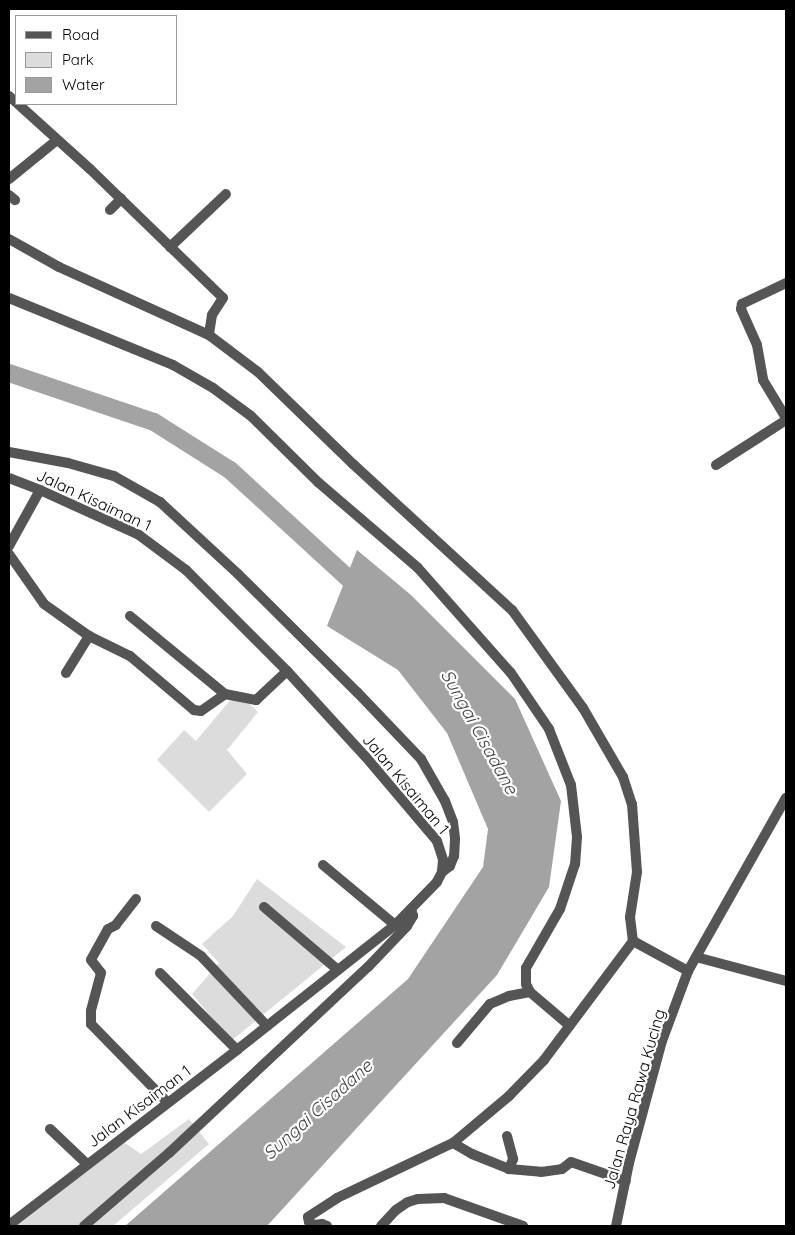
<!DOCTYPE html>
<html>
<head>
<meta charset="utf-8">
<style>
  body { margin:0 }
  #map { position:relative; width:795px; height:1235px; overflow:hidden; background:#fff; font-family:Quicksand,sans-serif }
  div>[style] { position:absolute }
  .green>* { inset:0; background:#dcdcdc }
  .water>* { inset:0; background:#a3a3a3 }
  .river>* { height:18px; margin:-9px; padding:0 9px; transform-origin:9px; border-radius:9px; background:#a3a3a3 }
  .minor>* { height:10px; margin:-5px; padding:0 5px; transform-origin:5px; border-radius:5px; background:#555 }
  span { translate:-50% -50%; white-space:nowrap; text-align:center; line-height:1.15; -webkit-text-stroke:4.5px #fff; paint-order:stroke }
  .street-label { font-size:16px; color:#000 }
  .water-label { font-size:18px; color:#444; font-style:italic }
  .frame { position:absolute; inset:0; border:10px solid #000; pointer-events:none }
  .legend { position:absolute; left:15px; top:15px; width:162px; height:90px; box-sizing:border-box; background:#fff; border:1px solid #999; margin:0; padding:6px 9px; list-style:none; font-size:15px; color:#000 }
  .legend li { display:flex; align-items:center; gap:10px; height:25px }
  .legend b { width:25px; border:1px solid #999 }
</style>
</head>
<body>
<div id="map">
  <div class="green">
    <i style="clip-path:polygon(237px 692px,258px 712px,227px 750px,247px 774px,209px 812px,157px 760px,184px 730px,196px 741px)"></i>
    <i style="clip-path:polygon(257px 879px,346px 947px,231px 1041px,192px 994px,219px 963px,202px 944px,233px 916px)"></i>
    <i style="clip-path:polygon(189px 1119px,209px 1144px,113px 1226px,9px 1226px,118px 1138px,141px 1154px)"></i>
  </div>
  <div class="water">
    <i style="clip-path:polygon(357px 550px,411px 595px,515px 699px,561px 801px,549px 887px,497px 975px,267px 1226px,125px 1226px,408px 979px,483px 867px,488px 829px,447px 733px,398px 670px,327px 626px)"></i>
  </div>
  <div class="river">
    <i style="left:9px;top:373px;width:153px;rotate:18.7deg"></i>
    <i style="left:154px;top:422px;width:90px;rotate:32.3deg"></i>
    <i style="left:230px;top:470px;width:180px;rotate:42.5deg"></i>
  </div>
  <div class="minor">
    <i style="left:9px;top:96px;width:9px;rotate:41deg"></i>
    <i style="left:18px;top:104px;width:97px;rotate:42.1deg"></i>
    <i style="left:90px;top:169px;width:185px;rotate:44.1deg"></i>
    <i style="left:223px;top:298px;width:20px;rotate:123deg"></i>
    <i style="left:212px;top:315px;width:20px;rotate:99deg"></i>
    <i style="left:9px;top:179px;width:62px;rotate:-39.1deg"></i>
    <i style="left:9px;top:195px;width:8px;rotate:40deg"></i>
    <i style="left:110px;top:210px;width:16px;rotate:-45deg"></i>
    <i style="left:9px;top:239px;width:57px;rotate:29.2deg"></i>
    <i style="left:59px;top:267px;width:165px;rotate:24.4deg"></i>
    <i style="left:209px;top:335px;width:61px;rotate:37.1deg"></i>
    <i style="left:258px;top:372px;width:132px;rotate:44.1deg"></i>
    <i style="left:353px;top:464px;width:216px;rotate:42.6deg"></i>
    <i style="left:512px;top:610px;width:121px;rotate:54.1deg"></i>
    <i style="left:583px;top:708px;width:80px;rotate:59.9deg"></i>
    <i style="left:623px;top:777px;width:28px;rotate:72deg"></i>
    <i style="left:632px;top:804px;width:68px;rotate:85.8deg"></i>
    <i style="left:637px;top:872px;width:46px;rotate:98.8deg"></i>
    <i style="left:630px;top:917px;width:24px;rotate:83deg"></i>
    <i style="left:633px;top:941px;width:63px;rotate:28.6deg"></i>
    <i style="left:170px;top:247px;width:77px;rotate:-43.4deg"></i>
    <i style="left:786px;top:283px;width:49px;rotate:154.5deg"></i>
    <i style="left:742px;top:304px;width:5px;rotate:101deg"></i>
    <i style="left:741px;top:309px;width:39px;rotate:66deg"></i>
    <i style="left:757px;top:345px;width:36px;rotate:80deg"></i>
    <i style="left:763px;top:380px;width:44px;rotate:58.8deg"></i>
    <i style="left:9px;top:298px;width:177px;rotate:22.2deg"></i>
    <i style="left:173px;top:365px;width:46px;rotate:29.9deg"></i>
    <i style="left:213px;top:388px;width:47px;rotate:36.4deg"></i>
    <i style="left:251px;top:416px;width:95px;rotate:44.6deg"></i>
    <i style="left:319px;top:483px;width:130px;rotate:40.6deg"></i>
    <i style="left:418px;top:568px;width:140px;rotate:48.5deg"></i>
    <i style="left:511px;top:673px;width:68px;rotate:55.8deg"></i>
    <i style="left:549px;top:729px;width:60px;rotate:68.6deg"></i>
    <i style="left:571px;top:785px;width:52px;rotate:83.4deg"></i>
    <i style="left:577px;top:837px;width:27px;rotate:94deg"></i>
    <i style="left:575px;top:864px;width:47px;rotate:108.4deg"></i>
    <i style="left:560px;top:909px;width:68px;rotate:120deg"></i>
    <i style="left:526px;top:968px;width:16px;rotate:90deg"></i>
    <i style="left:526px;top:984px;width:9px;rotate:63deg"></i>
    <i style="left:530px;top:992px;width:52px;rotate:40.4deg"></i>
    <i style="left:9px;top:452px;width:60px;rotate:10.6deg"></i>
    <i style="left:68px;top:463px;width:48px;rotate:15.8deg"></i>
    <i style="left:114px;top:476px;width:53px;rotate:29.5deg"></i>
    <i style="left:160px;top:502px;width:106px;rotate:42.7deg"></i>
    <i style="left:238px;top:574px;width:168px;rotate:44.8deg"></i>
    <i style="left:357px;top:692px;width:93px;rotate:46.3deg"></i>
    <i style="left:421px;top:759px;width:48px;rotate:60.3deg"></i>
    <i style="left:445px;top:801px;width:22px;rotate:69deg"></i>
    <i style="left:453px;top:822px;width:17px;rotate:83deg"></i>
    <i style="left:455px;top:839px;width:17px;rotate:93deg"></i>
    <i style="left:454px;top:856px;width:11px;rotate:112deg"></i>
    <i style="left:450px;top:866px;width:10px;rotate:143deg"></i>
    <i style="left:716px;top:465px;width:83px;rotate:-32.7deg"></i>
    <i style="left:9px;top:478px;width:33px;rotate:21deg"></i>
    <i style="left:40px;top:490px;width:109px;rotate:24.4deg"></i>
    <i style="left:139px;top:535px;width:59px;rotate:36.7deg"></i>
    <i style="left:186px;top:570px;width:143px;rotate:45deg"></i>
    <i style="left:287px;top:671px;width:115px;rotate:47.5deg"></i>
    <i style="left:365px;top:756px;width:111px;rotate:49.7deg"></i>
    <i style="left:437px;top:841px;width:20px;rotate:72deg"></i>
    <i style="left:443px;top:860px;width:12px;rotate:95deg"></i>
    <i style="left:442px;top:872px;width:11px;rotate:117deg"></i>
    <i style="left:437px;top:882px;width:60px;rotate:134.3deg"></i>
    <i style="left:395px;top:925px;width:201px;rotate:141.7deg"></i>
    <i style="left:237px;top:1050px;width:287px;rotate:142.5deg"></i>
    <i style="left:9px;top:546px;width:64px;rotate:-61deg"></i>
    <i style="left:9px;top:554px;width:61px;rotate:55deg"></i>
    <i style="left:44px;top:604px;width:55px;rotate:35.4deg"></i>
    <i style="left:89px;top:636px;width:46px;rotate:26deg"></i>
    <i style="left:130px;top:656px;width:84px;rotate:40.2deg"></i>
    <i style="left:194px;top:710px;width:7px;rotate:8deg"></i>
    <i style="left:201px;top:711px;width:29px;rotate:-35deg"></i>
    <i style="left:225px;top:694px;width:32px;rotate:11deg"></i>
    <i style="left:256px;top:700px;width:42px;rotate:-43.1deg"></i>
    <i style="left:130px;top:616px;width:123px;rotate:39.4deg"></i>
    <i style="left:66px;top:673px;width:44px;rotate:-58.1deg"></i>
    <i style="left:323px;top:865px;width:94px;rotate:39.8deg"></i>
    <i style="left:136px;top:899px;width:33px;rotate:128deg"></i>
    <i style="left:116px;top:925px;width:9px;rotate:153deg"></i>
    <i style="left:108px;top:929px;width:35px;rotate:119deg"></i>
    <i style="left:91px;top:960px;width:16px;rotate:52deg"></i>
    <i style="left:101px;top:973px;width:39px;rotate:105deg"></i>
    <i style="left:91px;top:1011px;width:13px;rotate:90deg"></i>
    <i style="left:91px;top:1024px;width:110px;rotate:45.7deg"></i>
    <i style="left:264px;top:907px;width:97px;rotate:40.4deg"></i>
    <i style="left:156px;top:926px;width:54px;rotate:33.7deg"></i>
    <i style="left:201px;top:956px;width:96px;rotate:46.7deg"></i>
    <i style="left:696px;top:957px;width:93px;rotate:14.9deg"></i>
    <i style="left:160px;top:973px;width:109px;rotate:45deg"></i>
    <i style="left:457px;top:1043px;width:51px;rotate:-49.8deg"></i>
    <i style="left:490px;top:1004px;width:21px;rotate:-23deg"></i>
    <i style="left:509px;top:996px;width:21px;rotate:-11deg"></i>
    <i style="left:50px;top:1129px;width:51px;rotate:43.4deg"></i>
    <i style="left:507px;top:1136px;width:24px;rotate:75deg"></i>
    <i style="left:513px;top:1159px;width:11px;rotate:112deg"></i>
    <i style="left:453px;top:1143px;width:22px;rotate:30deg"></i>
    <i style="left:472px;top:1154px;width:40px;rotate:22deg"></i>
    <i style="left:509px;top:1169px;width:32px;rotate:5deg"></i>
    <i style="left:541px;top:1172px;width:21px;rotate:-8deg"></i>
    <i style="left:562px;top:1169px;width:11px;rotate:-38deg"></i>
    <i style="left:571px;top:1162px;width:58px;rotate:19.1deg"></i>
    <i style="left:84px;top:1226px;width:112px;rotate:-40.7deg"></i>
    <i style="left:169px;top:1153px;width:272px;rotate:-43.1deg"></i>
    <i style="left:368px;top:967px;width:57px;rotate:-46.4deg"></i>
    <i style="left:407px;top:926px;width:12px;rotate:-59deg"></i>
    <i style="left:413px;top:916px;width:7px;rotate:-106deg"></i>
    <i style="left:327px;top:1226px;width:5px;rotate:-158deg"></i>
    <i style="left:322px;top:1224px;width:8px;rotate:173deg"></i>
    <i style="left:314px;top:1225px;width:6px;rotate:-149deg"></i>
    <i style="left:309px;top:1222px;width:5px;rotate:-101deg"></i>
    <i style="left:308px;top:1217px;width:35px;rotate:-33deg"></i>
    <i style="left:337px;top:1198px;width:128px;rotate:-25.4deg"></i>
    <i style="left:453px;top:1143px;width:73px;rotate:-40deg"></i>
    <i style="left:509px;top:1096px;width:50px;rotate:-45.8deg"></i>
    <i style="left:544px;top:1060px;width:149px;rotate:-53.2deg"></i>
    <i style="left:381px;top:1226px;width:22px;rotate:-47deg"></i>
    <i style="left:396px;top:1210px;width:14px;rotate:-34deg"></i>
    <i style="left:408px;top:1202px;width:10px;rotate:-17deg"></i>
    <i style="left:418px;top:1199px;width:26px;rotate:-2deg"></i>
    <i style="left:444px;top:1198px;width:84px;rotate:19.5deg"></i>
    <i style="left:616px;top:1226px;width:64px;rotate:-78.3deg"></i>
    <i style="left:629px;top:1163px;width:126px;rotate:-74.9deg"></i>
    <i style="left:662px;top:1041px;width:75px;rotate:-69.6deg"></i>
    <i style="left:688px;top:971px;width:199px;rotate:-60.5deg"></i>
  </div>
  <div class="street-label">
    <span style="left:94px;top:500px;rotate:25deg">Jalan Kisaiman 1</span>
    <span style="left:406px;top:784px;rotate:50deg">Jalan Kisaiman 1</span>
    <span style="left:634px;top:1099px;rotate:-74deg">Jalan Raya Rawa Kucing</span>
    <span style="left:139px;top:1106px;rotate:-37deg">Jalan Kisaiman 1</span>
  </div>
  <div class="water-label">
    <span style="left:479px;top:732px;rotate:61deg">Sungai Cisadane</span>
    <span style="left:318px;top:1110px;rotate:-42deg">Sungai Cisadane</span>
  </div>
  <div class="frame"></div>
  <ul class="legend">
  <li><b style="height:6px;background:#555"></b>Road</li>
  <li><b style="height:14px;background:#dcdcdc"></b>Park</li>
  <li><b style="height:14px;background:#a3a3a3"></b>Water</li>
  </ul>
</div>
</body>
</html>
